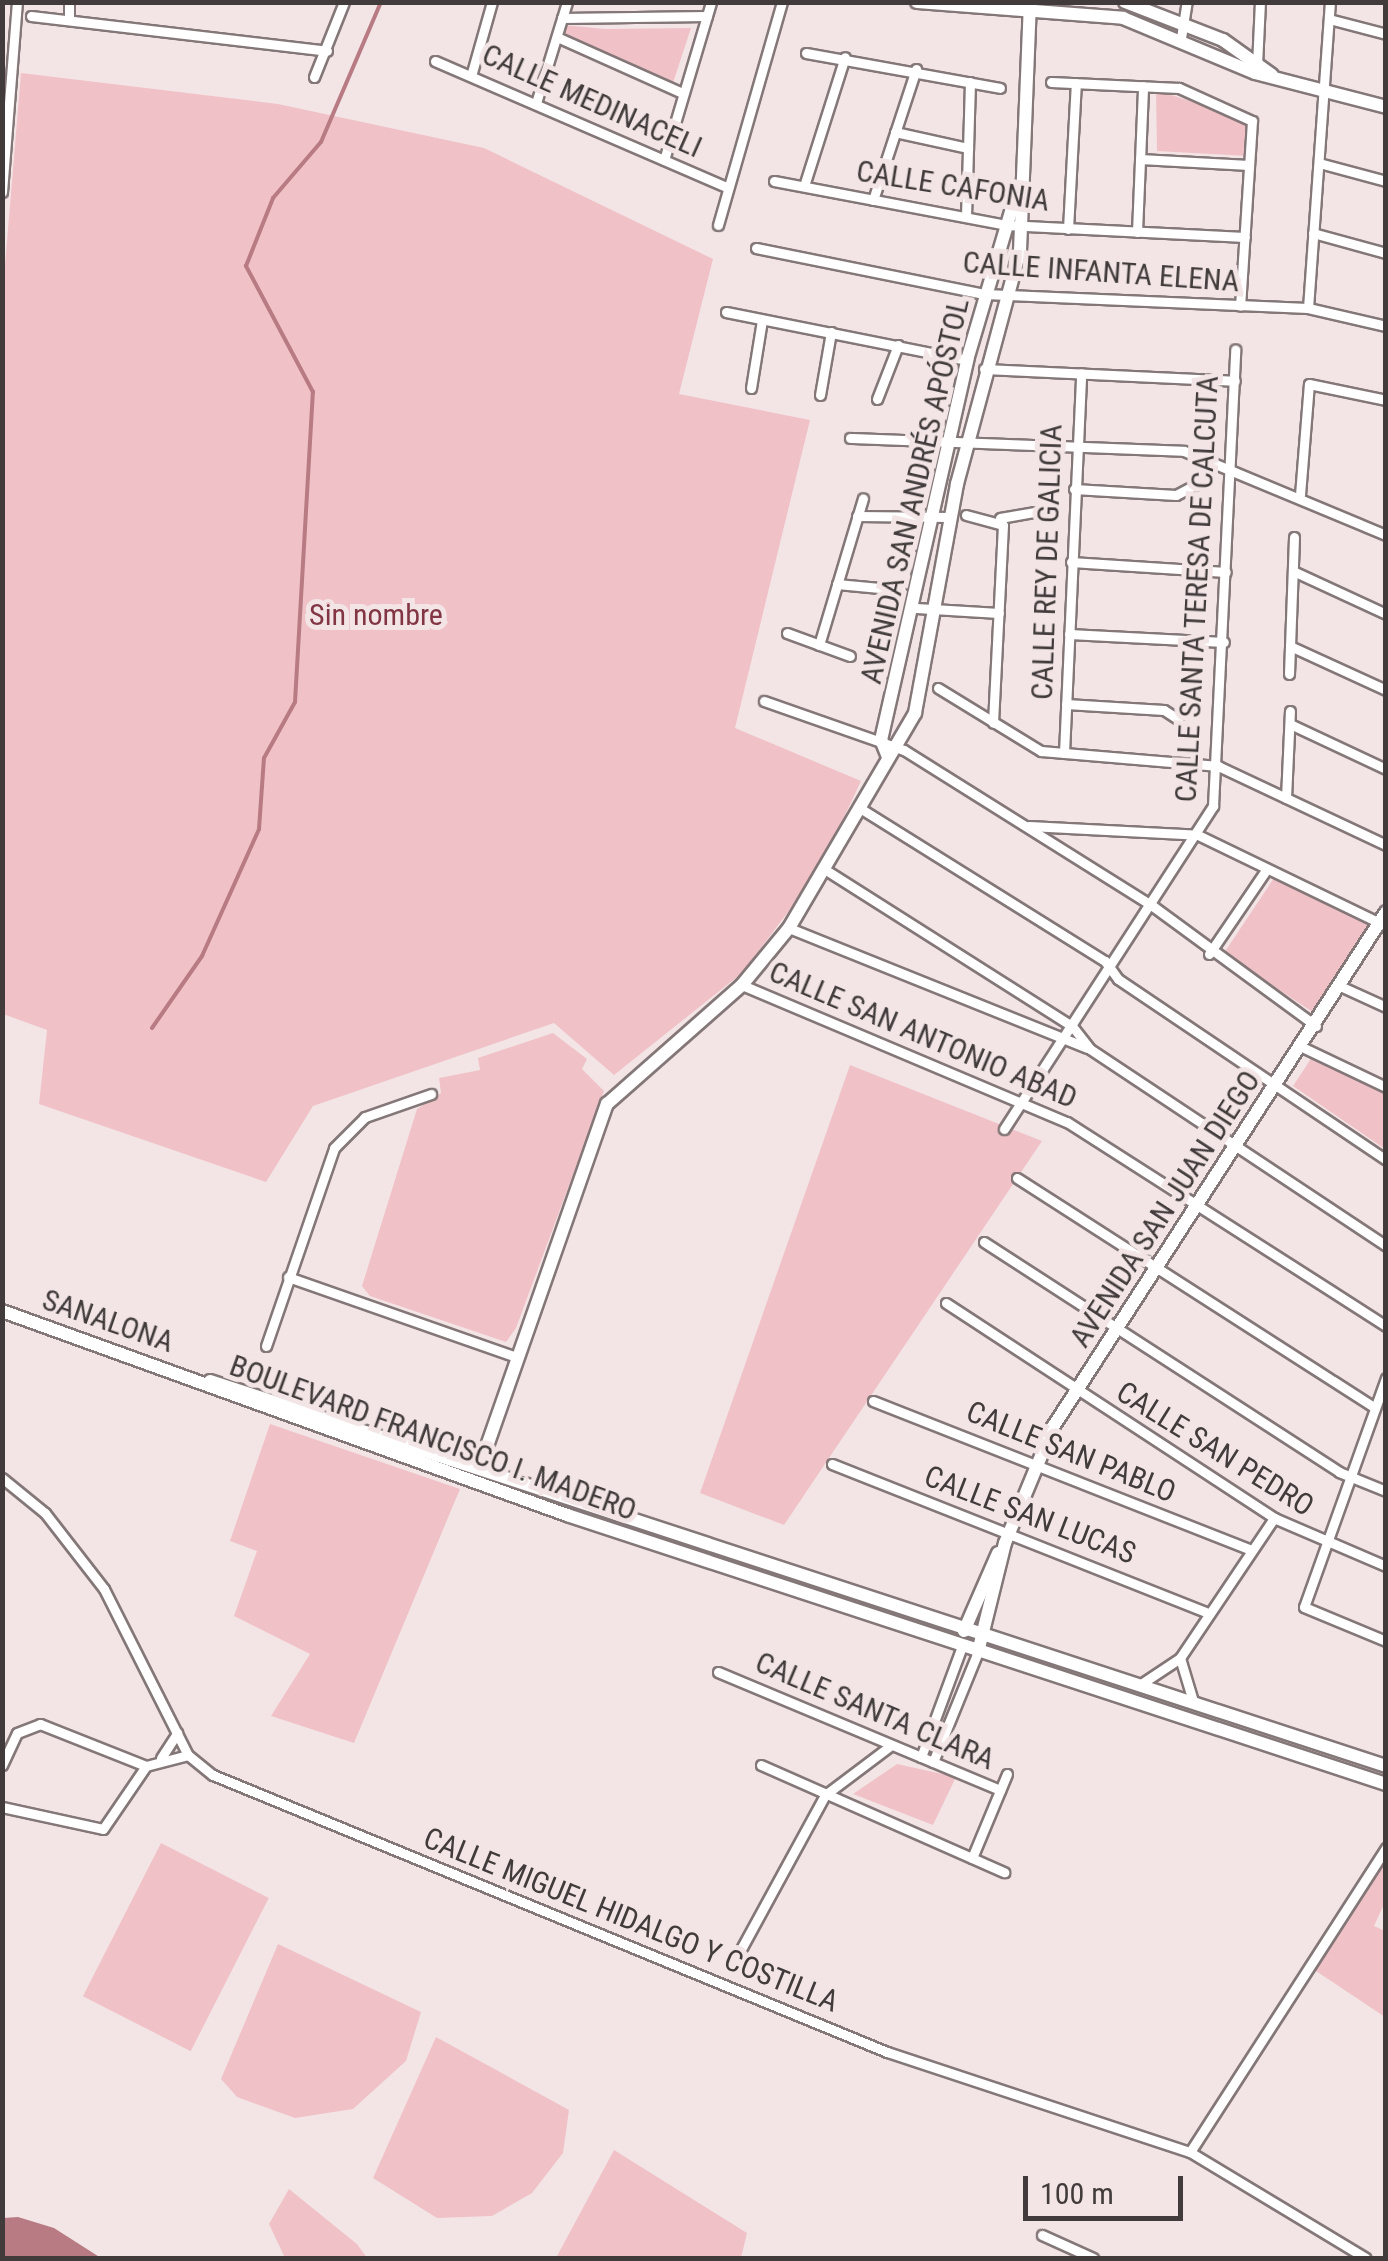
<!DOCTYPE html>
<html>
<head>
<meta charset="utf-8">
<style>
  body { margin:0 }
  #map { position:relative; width:1388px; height:2261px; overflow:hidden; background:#f3e5e6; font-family:"Roboto Condensed",sans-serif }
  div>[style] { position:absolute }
  .green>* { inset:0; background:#f0c2c7; transform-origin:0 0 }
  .water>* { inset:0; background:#b87b83 }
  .stream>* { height:4px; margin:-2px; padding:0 2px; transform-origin:2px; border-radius:2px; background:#b87b83 }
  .roads { filter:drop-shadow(2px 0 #847778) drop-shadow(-2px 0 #847778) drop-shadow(0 2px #847778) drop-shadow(0 -2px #847778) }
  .street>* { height:9px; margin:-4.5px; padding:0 4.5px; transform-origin:4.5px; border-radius:4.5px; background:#fff }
  .secondary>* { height:12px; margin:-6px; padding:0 6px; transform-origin:6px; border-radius:6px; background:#fff }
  span { translate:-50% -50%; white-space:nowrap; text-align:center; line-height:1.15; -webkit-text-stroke:10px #f3e5e6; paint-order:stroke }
  .street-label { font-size:30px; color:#413b3b }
  .park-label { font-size:30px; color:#823644 }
  .frame { position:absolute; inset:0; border:5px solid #413b3b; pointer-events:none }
  .scale { position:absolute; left:1023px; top:2176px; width:160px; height:45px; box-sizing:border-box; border:5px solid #413b3b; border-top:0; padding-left:12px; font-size:30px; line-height:35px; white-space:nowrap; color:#413b3b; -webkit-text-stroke:8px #f3e5e6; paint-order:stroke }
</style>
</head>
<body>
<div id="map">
  <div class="green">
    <i style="clip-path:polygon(563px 25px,605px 29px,691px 28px,673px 83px,562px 33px)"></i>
    <i style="clip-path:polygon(21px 73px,278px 104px,484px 148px,713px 259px,679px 394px,810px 420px,735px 728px,861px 781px,818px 872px,742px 973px,614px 1075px,554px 1023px,313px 1106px,266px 1182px,39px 1104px,47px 1030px,3px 1014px,2px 301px)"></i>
    <i style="clip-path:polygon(1156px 90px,1251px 121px,1248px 156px,1157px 151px)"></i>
    <i style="clip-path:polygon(1274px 878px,1374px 925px,1317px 1015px,1224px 953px)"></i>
    <i style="clip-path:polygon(553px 1033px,587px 1059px,582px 1069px,604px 1091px,516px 1328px,506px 1342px,370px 1296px,362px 1286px,417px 1109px,441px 1093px,439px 1078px,480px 1070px,478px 1058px)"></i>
    <i style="clip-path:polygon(1312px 1057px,1385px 1092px,1385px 1149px,1293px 1086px)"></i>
    <i style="clip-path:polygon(850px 1065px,1042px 1141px,784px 1525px,700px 1493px)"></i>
    <i style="clip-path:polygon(270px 1424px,460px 1489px,354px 1743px,271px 1716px,310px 1654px,234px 1616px,257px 1551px,230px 1541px)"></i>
    <i style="clip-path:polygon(897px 1764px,956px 1777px,933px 1825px,853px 1794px)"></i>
    <i style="left:161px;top:1843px;width:121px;height:172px;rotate:27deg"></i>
    <i style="clip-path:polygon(1385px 1851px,1385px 1902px,1374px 1926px,1385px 1931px,1385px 2017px,1313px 1969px)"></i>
    <i style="clip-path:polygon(278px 1944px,421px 2012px,406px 2061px,353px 2109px,295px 2118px,237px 2097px,221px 2079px)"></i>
    <i style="clip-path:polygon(436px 2037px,569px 2110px,563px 2153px,532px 2193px,492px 2216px,437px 2218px,373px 2178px)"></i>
    <i style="clip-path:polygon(614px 2150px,747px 2233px,741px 2258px,556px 2258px)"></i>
    <i style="clip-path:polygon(289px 2189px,357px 2244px,367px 2258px,285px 2258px,269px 2224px)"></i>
  </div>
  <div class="water">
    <i style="clip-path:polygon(18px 2217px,54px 2228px,101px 2258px,3px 2258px,3px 2218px)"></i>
  </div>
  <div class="stream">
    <i style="left:152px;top:1028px;width:88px;rotate:-55.2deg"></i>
    <i style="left:202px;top:956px;width:139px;rotate:-65.8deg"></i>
    <i style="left:259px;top:829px;width:71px;rotate:-86deg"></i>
    <i style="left:264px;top:758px;width:64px;rotate:-61deg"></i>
    <i style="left:295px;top:702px;width:311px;rotate:-86.7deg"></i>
    <i style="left:313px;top:392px;width:143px;rotate:-118deg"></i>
    <i style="left:246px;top:266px;width:73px;rotate:-68.3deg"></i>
    <i style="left:273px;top:198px;width:74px;rotate:-49.4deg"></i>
    <i style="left:321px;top:142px;width:152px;rotate:-66.8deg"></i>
  </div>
  <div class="roads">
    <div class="street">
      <i style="left:31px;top:16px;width:298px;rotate:6.7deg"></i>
      <i style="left:562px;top:18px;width:145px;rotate:-0.8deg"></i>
      <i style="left:1329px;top:19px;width:59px;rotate:14.7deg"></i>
      <i style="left:69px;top:20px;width:18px;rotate:-90deg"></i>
      <i style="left:557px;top:37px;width:137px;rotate:24.1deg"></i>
      <i style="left:1181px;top:38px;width:36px;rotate:-81deg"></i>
      <i style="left:806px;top:53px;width:197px;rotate:10.2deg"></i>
      <i style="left:435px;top:61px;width:319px;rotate:23.4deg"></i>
      <i style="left:1257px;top:65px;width:63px;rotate:-87.3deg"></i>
      <i style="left:471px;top:76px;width:77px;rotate:-74.2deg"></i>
      <i style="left:314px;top:77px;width:81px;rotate:-68.2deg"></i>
      <i style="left:1051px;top:82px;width:128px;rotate:2.7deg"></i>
      <i style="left:1179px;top:88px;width:80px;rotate:24.3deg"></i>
      <i style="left:1252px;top:121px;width:185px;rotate:93.7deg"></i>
      <i style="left:536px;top:103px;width:106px;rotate:-72.9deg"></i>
      <i style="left:895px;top:132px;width:75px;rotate:12.4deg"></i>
      <i style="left:1140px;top:159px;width:109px;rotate:3.2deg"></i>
      <i style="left:664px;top:160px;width:165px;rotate:-73.4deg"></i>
      <i style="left:1319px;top:163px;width:69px;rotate:15deg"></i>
      <i style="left:774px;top:181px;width:236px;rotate:10.7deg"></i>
      <i style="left:1006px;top:225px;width:239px;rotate:2.9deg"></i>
      <i style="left:804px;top:186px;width:135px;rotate:-72.4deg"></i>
      <i style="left:2px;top:192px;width:191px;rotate:-85.5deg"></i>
      <i style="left:873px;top:200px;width:138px;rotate:-71.8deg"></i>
      <i style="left:966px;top:217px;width:135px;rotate:-88.3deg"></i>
      <i style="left:718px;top:225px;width:232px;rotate:-74deg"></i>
      <i style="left:1068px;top:229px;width:146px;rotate:-86.9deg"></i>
      <i style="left:1137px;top:232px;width:146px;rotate:-87.6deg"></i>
      <i style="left:1313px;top:233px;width:76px;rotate:15.3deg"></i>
      <i style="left:756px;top:248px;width:234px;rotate:11.4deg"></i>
      <i style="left:985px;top:294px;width:323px;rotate:2.5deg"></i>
      <i style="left:1308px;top:308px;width:80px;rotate:13deg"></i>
      <i style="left:1308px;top:308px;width:307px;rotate:-85.9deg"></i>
      <i style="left:726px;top:312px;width:246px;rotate:11.3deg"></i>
      <i style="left:984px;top:369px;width:251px;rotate:2.7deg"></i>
      <i style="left:751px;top:388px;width:69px;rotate:-80.8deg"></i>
      <i style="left:820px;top:395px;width:64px;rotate:-80.1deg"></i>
      <i style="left:877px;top:399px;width:58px;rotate:-68.7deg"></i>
      <i style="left:850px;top:438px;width:334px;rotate:2.2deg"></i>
      <i style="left:1184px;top:451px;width:219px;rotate:22.6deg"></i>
      <i style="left:1074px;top:489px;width:102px;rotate:3.4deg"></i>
      <i style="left:1176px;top:495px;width:30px;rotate:-28deg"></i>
      <i style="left:1300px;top:495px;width:111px;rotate:-85.4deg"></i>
      <i style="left:1309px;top:384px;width:79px;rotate:11.7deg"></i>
      <i style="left:966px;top:515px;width:38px;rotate:15deg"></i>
      <i style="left:1003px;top:525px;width:198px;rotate:92.9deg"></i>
      <i style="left:857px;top:516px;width:93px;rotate:0.6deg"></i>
      <i style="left:1000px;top:518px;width:34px;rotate:-10deg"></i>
      <i style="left:1071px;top:562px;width:155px;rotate:3.7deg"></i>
      <i style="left:1293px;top:571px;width:102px;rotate:24.8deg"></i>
      <i style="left:837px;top:584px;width:64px;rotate:5.4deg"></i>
      <i style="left:916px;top:608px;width:83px;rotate:3.4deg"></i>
      <i style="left:787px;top:633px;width:67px;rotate:20.1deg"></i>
      <i style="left:1069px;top:634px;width:155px;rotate:3deg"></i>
      <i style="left:819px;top:645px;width:153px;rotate:-73.3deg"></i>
      <i style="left:1290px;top:646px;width:106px;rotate:24.6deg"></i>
      <i style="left:1289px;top:674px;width:137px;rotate:-87.9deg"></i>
      <i style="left:938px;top:688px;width:121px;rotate:31.5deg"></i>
      <i style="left:1041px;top:751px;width:178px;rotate:4.8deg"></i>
      <i style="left:1218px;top:766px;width:186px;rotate:25.2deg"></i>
      <i style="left:764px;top:701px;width:148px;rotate:19.3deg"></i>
      <i style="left:904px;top:750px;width:295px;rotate:32.1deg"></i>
      <i style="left:1154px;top:907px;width:201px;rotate:36.3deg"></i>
      <i style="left:1066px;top:704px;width:98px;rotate:3.5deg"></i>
      <i style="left:1164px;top:710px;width:17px;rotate:33deg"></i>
      <i style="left:1290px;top:724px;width:106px;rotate:25.1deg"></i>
      <i style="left:1064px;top:753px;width:380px;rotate:-87.4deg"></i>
      <i style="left:1286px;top:798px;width:87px;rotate:-87.4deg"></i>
      <i style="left:863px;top:810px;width:285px;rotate:32deg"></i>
      <i style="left:1105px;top:961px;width:22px;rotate:54deg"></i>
      <i style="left:1118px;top:979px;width:323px;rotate:34deg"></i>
      <i style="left:1029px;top:826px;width:169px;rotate:3deg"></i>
      <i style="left:1198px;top:835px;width:209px;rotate:25.8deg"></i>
      <i style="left:829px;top:872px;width:288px;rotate:32.4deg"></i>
      <i style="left:1072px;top:1026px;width:29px;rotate:52deg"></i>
      <i style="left:1090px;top:1049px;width:356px;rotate:33.6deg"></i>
      <i style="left:789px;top:928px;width:321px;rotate:21.9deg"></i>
      <i style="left:1209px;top:954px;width:102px;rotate:-55.8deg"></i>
      <i style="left:742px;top:985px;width:353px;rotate:22.9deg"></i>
      <i style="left:1067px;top:1122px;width:379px;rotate:32.6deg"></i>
      <i style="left:1340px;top:986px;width:51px;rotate:24.5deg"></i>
      <i style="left:1302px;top:1047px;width:93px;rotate:25.5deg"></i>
      <i style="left:1004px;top:1129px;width:385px;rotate:-57.1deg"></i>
      <i style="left:1213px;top:806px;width:457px;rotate:-87.2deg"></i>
      <i style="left:1017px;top:1178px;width:424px;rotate:32.7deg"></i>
      <i style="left:984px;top:1242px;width:423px;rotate:32.9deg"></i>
      <i style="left:1339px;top:1472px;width:51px;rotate:22deg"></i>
      <i style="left:288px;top:1277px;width:242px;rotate:19.3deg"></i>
      <i style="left:946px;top:1303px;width:392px;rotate:33.2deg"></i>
      <i style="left:1274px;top:1518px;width:122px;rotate:23.2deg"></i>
      <i style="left:266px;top:1346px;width:209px;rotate:-71deg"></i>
      <i style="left:334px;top:1148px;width:44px;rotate:-45deg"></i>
      <i style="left:365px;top:1117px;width:70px;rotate:-19.2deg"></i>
      <i style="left:1386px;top:1378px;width:243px;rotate:109.7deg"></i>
      <i style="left:1304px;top:1607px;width:89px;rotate:22.5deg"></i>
      <i style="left:873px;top:1401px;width:406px;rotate:21.5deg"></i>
      <i style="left:832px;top:1464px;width:405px;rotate:21.6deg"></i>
      <i style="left:2px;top:1478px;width:55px;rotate:39.1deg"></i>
      <i style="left:45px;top:1513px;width:96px;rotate:52.2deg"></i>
      <i style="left:104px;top:1589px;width:186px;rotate:63.2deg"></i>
      <i style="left:188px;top:1755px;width:32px;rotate:39deg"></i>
      <i style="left:213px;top:1775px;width:729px;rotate:22.34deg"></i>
      <i style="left:887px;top:2052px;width:319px;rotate:18.3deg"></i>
      <i style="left:1190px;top:2152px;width:205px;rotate:31.1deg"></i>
      <i style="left:718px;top:1672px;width:306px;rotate:22.7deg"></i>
      <i style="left:1141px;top:1684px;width:47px;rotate:-33.7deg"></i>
      <i style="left:1193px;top:1701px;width:45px;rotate:-106.8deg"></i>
      <i style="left:1180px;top:1658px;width:169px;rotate:-56.1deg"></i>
      <i style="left:921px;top:1757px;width:118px;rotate:-69.7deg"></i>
      <i style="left:161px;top:1758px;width:30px;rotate:-57deg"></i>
      <i style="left:933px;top:1762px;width:119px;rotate:-67.8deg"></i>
      <i style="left:2px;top:1765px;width:35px;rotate:-65deg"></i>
      <i style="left:17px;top:1733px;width:25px;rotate:-21deg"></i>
      <i style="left:40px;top:1724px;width:114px;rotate:21.6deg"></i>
      <i style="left:146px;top:1766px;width:43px;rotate:-14.7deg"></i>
      <i style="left:761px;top:1765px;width:266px;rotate:23.8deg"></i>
      <i style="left:2px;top:1807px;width:103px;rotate:12.3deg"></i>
      <i style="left:103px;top:1829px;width:76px;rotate:-55.7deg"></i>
      <i style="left:972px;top:1858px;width:91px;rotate:-67.4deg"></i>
      <i style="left:734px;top:1962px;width:190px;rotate:-61.4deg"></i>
      <i style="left:825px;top:1795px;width:81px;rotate:-37deg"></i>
      <i style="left:1190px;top:2152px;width:362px;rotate:-57.2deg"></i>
      <i style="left:1042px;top:2235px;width:56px;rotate:24.3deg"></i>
    </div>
    <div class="secondary">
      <i style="left:917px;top:2px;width:207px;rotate:4.4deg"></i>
      <i style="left:1123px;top:18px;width:143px;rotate:22.6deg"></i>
      <i style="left:1255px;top:73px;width:135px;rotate:14.5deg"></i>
      <i style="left:1125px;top:2px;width:105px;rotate:21.2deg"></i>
      <i style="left:1223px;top:40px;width:60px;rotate:35.5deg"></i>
      <i style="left:888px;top:757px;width:18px;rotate:-112deg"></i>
      <i style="left:881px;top:740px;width:390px;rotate:-77.2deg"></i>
      <i style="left:967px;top:360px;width:169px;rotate:-73.5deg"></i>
      <i style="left:2px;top:1311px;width:601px;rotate:19.85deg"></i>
      <i style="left:567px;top:1515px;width:862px;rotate:18.18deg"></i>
      <i style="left:210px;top:1381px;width:1237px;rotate:18.13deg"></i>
      <i style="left:480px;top:1466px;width:384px;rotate:-70.7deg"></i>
      <i style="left:607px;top:1104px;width:180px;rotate:-41.4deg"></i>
      <i style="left:742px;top:985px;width:74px;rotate:-50.5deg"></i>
      <i style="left:789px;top:928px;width:249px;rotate:-59.6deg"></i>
      <i style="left:915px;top:713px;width:233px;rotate:-79.6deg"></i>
      <i style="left:957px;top:484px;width:241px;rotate:-74.9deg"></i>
      <i style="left:1020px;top:251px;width:249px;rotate:-87.7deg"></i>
      <i style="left:964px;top:1631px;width:85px;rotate:-66.4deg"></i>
      <i style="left:978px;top:1652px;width:112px;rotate:-76.1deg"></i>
      <i style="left:1005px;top:1543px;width:126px;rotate:-67.5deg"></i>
      <i style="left:1053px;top:1427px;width:613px;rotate:-57.11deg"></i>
    </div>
  </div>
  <div class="street-label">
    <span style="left:592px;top:101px;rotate:24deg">CALLE MEDINACELI</span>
    <span style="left:953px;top:186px;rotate:9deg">CALLE CAFONIA</span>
    <span style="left:1101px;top:272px;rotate:4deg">CALLE INFANTA ELENA</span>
    <span style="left:915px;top:491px;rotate:-77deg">AVENIDA SAN ANDRÉS APÓSTOL</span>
    <span style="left:1047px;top:562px;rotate:-88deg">CALLE REY DE GALICIA</span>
    <span style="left:1197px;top:589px;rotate:-87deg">CALLE SANTA TERESA DE CALCUTA</span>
    <span style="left:923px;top:1035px;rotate:23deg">CALLE SAN ANTONIO ABAD</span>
    <span style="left:1165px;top:1209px;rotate:-57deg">AVENIDA SAN JUAN DIEGO</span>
    <span style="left:108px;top:1321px;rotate:19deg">SANALONA</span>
    <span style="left:433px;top:1438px;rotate:20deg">BOULEVARD FRANCISCO I. MADERO</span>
    <span style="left:1215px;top:1449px;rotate:32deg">CALLE SAN PEDRO</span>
    <span style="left:1071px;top:1452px;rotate:22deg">CALLE SAN PABLO</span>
    <span style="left:1030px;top:1515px;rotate:21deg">CALLE SAN LUCAS</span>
    <span style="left:875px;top:1711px;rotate:23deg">CALLE SANTA CLARA</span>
    <span style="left:631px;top:1920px;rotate:22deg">CALLE MIGUEL HIDALGO Y COSTILLA</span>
  </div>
  <div class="park-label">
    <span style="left:376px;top:615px">Sin nombre</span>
  </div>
  <div class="frame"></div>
  <div class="scale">100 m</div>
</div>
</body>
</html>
